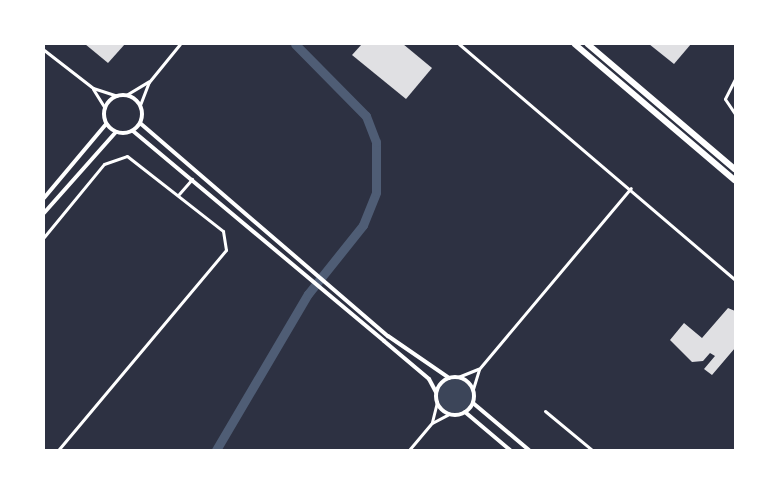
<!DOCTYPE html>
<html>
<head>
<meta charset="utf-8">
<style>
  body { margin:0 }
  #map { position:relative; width:779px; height:494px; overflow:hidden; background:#2d3142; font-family:"Golos Text",sans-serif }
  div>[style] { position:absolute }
  .green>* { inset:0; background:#3c4559 }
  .round { border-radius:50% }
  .river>* { height:9px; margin:-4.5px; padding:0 4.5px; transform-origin:4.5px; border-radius:4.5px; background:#4f5d75 }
  .building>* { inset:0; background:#e0e0e3 }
  .minor>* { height:3px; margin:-1.5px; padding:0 1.5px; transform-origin:1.5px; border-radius:1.5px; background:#fff }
  .tertiary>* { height:4px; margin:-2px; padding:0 2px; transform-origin:2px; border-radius:2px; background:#fff }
  .tertiary>.ring { margin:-2px; padding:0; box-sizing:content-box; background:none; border:4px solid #fff; border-radius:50% }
  .motorway>* { height:5.5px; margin:-2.75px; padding:0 2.75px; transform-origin:2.75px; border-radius:2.75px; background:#fff }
  span { translate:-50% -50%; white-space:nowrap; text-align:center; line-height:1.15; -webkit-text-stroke:4.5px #fff; paint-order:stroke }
  .frame { position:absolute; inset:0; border:45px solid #fff; pointer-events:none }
</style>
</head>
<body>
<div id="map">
  <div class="green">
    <i class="round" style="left:438px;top:379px;width:34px;height:34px"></i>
  </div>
  <div class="river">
    <i style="left:216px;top:450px;width:181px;rotate:-59.5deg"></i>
    <i style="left:308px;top:294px;width:88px;rotate:-51.4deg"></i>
    <i style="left:363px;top:225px;width:35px;rotate:-68deg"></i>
    <i style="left:376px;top:192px;width:50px;rotate:-90deg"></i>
    <i style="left:376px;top:142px;width:28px;rotate:-111deg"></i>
    <i style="left:366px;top:116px;width:101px;rotate:-134.6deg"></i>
  </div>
  <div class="building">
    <i style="clip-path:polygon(85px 44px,125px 44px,108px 63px)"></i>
    <i style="clip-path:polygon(362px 44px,403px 44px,432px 68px,406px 99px,352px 55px)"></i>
    <i style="clip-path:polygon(649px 44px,691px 44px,674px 64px)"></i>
    <i style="clip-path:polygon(728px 308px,735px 311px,735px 348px,712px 375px,704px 369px,715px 356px,710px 353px,703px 361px,692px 362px,670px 340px,684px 323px,702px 338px)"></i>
  </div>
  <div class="minor">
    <i style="left:459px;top:44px;width:363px;rotate:40.5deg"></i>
    <i style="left:44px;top:50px;width:62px;rotate:37.8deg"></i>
    <i style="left:93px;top:88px;width:25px;rotate:18deg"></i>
    <i style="left:735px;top:79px;width:22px;rotate:117deg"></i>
    <i style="left:725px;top:99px;width:18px;rotate:56deg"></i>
    <i style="left:93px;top:89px;width:22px;rotate:58deg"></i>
    <i style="left:126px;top:95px;width:26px;rotate:-31deg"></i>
    <i style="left:140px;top:105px;width:25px;rotate:-69deg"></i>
    <i style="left:149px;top:82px;width:49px;rotate:-50.8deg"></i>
    <i style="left:179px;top:194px;width:20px;rotate:-49deg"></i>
    <i style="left:44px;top:237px;width:94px;rotate:-50.6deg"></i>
    <i style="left:104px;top:164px;width:24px;rotate:-19deg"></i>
    <i style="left:127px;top:156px;width:122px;rotate:38deg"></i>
    <i style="left:223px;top:231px;width:19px;rotate:81deg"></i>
    <i style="left:226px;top:250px;width:261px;rotate:130deg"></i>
    <i style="left:458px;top:377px;width:22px;rotate:-22deg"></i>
    <i style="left:473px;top:389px;width:21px;rotate:-73deg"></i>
    <i style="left:479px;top:369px;width:236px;rotate:-50deg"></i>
    <i style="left:545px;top:411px;width:61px;rotate:39.7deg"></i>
    <i style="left:432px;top:422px;width:21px;rotate:-76deg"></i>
    <i style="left:409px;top:450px;width:35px;rotate:-50deg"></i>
    <i style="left:432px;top:423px;width:19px;rotate:-28deg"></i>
  </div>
  <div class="tertiary">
    <i class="ring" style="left:104px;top:95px;width:34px;height:34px"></i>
    <i style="left:140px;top:123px;width:327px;rotate:40.7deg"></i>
    <i style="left:388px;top:336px;width:74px;rotate:34.5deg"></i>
    <i style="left:133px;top:131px;width:327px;rotate:39.9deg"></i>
    <i style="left:384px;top:341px;width:59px;rotate:40.2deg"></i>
    <i style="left:429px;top:379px;width:15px;rotate:62deg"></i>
    <i style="left:44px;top:198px;width:97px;rotate:-50deg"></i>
    <i style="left:44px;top:213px;width:108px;rotate:-48.4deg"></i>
    <i class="ring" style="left:436px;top:377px;width:34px;height:34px"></i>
    <i style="left:473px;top:403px;width:73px;rotate:40deg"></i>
    <i style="left:465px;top:412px;width:59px;rotate:40.2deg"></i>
  </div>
  <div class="motorway">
    <i style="left:575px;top:44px;width:210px;rotate:40.4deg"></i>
    <i style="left:588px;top:44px;width:193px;rotate:40.4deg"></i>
  </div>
  <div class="frame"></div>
</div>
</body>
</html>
